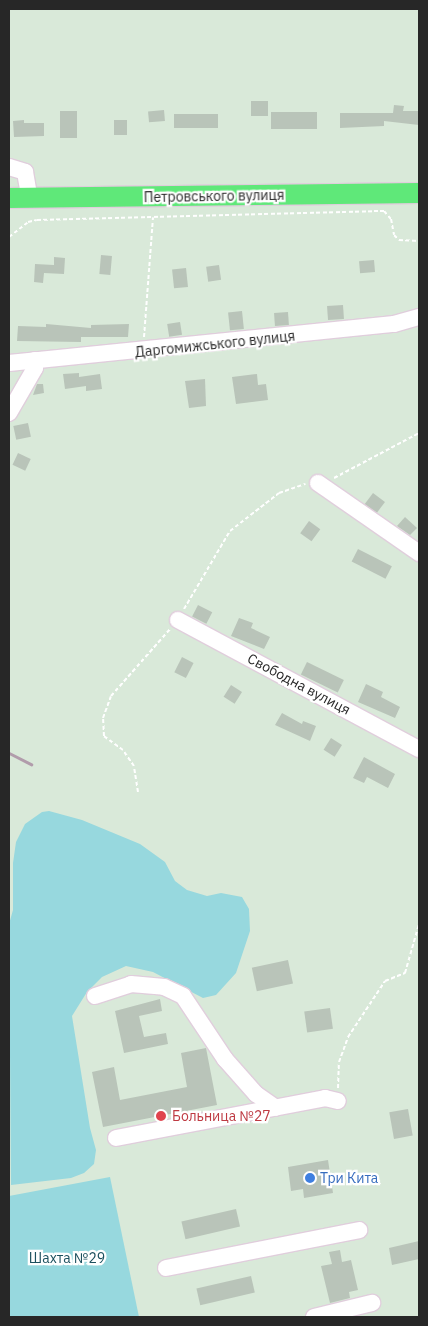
<!DOCTYPE html>
<html>
<head>
<meta charset="utf-8">
<style>
  body { margin:0 }
  #map { position:relative; width:428px; height:1326px; overflow:hidden; background:#d9e9d9; font-family:"IBM Plex Sans",sans-serif }
  div>[style] { position:absolute }
  .green>* { inset:0; background:#97d8de }
  .building>* { inset:0; background:#b9c4b9; transform-origin:0 0 }
  .path>* { height:2px; margin-top:-1px; transform-origin:0; background:repeating-linear-gradient(90deg,#fff 0 4px,transparent 0 6.5px) }
  .roads { filter:drop-shadow(1px 0 #e0cedc) drop-shadow(-1px 0 #e0cedc) drop-shadow(0 1px #e0cedc) drop-shadow(0 -1px #e0cedc) }
  .minor>* { height:16px; margin:-8px; padding:0 8px; transform-origin:8px; border-radius:8px; background:#fff }
  .major>* { height:20px; margin:-10px; padding:0 10px; transform-origin:10px; border-radius:10px; background:#5fe879 }
  .rail>* { height:3px; margin:-1.5px; padding:0 1.5px; transform-origin:1.5px; border-radius:1.5px; background:#b19cab }
  .dots>* { width:14px; height:14px; translate:-50% -50%; box-sizing:border-box; border:2px solid #fff; border-radius:50% }
  span { translate:-50% -50%; white-space:nowrap; text-align:center; line-height:1.15; -webkit-text-stroke:4.5px #fff; paint-order:stroke }
  .street-label { font-size:14px; color:#272727 }
  .health-label { font-size:14px; color:#be3a42 }
  .left { translate:0 -50%; text-align:left }
  .shop-label { font-size:14px; color:#366cbe }
  .park-label { font-size:14px; color:#1c505e }
  .frame { position:absolute; inset:0; border:10px solid #272727; pointer-events:none }
</style>
</head>
<body>
<div id="map">
  <div class="green">
    <i style="clip-path:polygon(49px 811px,82px 820px,140px 844px,165px 862px,175px 881px,187px 890px,207px 896px,221px 893px,242px 897px,249px 909px,250px 931px,236px 973px,216px 995px,203px 998px,153px 972px,126px 966px,102px 977px,87px 992px,72px 1016px,90px 1128px,96px 1150px,94px 1164px,84px 1173px,71px 1178px,11px 1185px,9px 924px,13px 910px,13px 863px,16px 842px,25px 824px,42px 812px)"></i>
    <i style="clip-path:polygon(110px 1177px,139px 1317px,9px 1317px,9px 1196px)"></i>
  </div>
  <div class="building">
    <i style="left:251px;top:101px;width:17px;height:15px"></i>
    <i style="clip-path:polygon(394px 105px,404px 106px,403px 111px,419px 111px,419px 125px,384px 121px,384px 126px,340px 128px,340px 113px,393px 113px)"></i>
    <i style="left:164px;top:110px;width:11px;height:16px;rotate:85deg"></i>
    <i style="left:60px;top:111px;width:17px;height:27px"></i>
    <i style="left:317px;top:112px;width:17px;height:46px;rotate:90deg"></i>
    <i style="left:218px;top:114px;width:14px;height:44px;rotate:90deg"></i>
    <i style="clip-path:polygon(24px 120px,24px 123px,44px 123px,44px 136px,14px 137px,13px 121px)"></i>
    <i style="left:114px;top:120px;width:13px;height:15px"></i>
    <i style="left:101px;top:255px;width:11px;height:19px;rotate:5deg"></i>
    <i style="clip-path:polygon(54px 257px,65px 258px,64px 274px,44px 273px,43px 283px,34px 282px,35px 264px,54px 265px)"></i>
    <i style="left:374px;top:260px;width:12px;height:15px;rotate:85deg"></i>
    <i style="left:219px;top:265px;width:15px;height:13px;rotate:82deg"></i>
    <i style="left:186px;top:268px;width:19px;height:14px;rotate:84deg"></i>
    <i style="left:343px;top:305px;width:14px;height:16px;rotate:86deg"></i>
    <i style="left:242px;top:311px;width:18px;height:14px;rotate:84deg"></i>
    <i style="left:288px;top:312px;width:13px;height:14px;rotate:86deg"></i>
    <i style="left:180px;top:322px;width:13px;height:13px;rotate:81deg"></i>
    <i style="clip-path:polygon(46px 324px,91px 328px,91px 325px,129px 324px,128px 337px,81px 337px,81px 342px,17px 341px,18px 326px,46px 327px)"></i>
    <i style="clip-path:polygon(79px 373px,79px 377px,100px 374px,102px 389px,86px 391px,86px 386px,65px 389px,63px 374px)"></i>
    <i style="clip-path:polygon(257px 374px,258px 385px,266px 384px,268px 400px,236px 404px,232px 377px)"></i>
    <i style="clip-path:polygon(205px 379px,206px 406px,189px 408px,185px 381px)"></i>
    <i style="clip-path:polygon(37px 384px,43px 384px,44px 393px,33px 395px)"></i>
    <i style="left:28px;top:423px;width:14px;height:15px;rotate:78deg"></i>
    <i style="left:18px;top:453px;width:14px;height:13px;rotate:25deg"></i>
    <i style="left:373px;top:493px;width:15px;height:14px;rotate:37deg"></i>
    <i style="clip-path:polygon(405px 517px,417px 528px,410px 535px,397px 526px)"></i>
    <i style="left:309px;top:521px;width:14px;height:15px;rotate:36deg"></i>
    <i style="left:358px;top:549px;width:38px;height:14px;rotate:27deg"></i>
    <i style="left:198px;top:605px;width:16px;height:13px;rotate:27deg"></i>
    <i style="clip-path:polygon(239px 618px,253px 623px,251px 628px,270px 637px,264px 649px,231px 636px)"></i>
    <i style="left:182px;top:657px;width:13px;height:17px;rotate:27deg"></i>
    <i style="left:307px;top:662px;width:41px;height:14px;rotate:26deg"></i>
    <i style="clip-path:polygon(366px 684px,383px 692px,381px 697px,400px 707px,395px 718px,358px 702px)"></i>
    <i style="left:231px;top:685px;width:13px;height:14px;rotate:32deg"></i>
    <i style="clip-path:polygon(282px 713px,302px 724px,303px 721px,316px 726px,310px 741px,275px 725px)"></i>
    <i style="left:331px;top:738px;width:13px;height:14px;rotate:32deg"></i>
    <i style="clip-path:polygon(364px 757px,395px 774px,388px 788px,367px 777px,364px 783px,353px 778px)"></i>
    <i style="left:288px;top:960px;width:24px;height:37px;rotate:78deg"></i>
    <i style="clip-path:polygon(160px 999px,162px 1011px,139px 1016px,144px 1037px,166px 1033px,168px 1044px,124px 1053px,115px 1011px)"></i>
    <i style="left:330px;top:1008px;width:21px;height:26px;rotate:82deg"></i>
    <i style="clip-path:polygon(206px 1048px,217px 1105px,103px 1127px,92px 1072px,114px 1067px,120px 1100px,187px 1087px,181px 1053px)"></i>
    <i style="left:408px;top:1109px;width:27px;height:19px;rotate:80deg"></i>
    <i style="clip-path:polygon(328px 1160px,333px 1193px,304px 1198px,303px 1189px,291px 1191px,288px 1167px)"></i>
    <i style="left:236px;top:1209px;width:18px;height:56px;rotate:77deg"></i>
    <i style="clip-path:polygon(419px 1241px,419px 1259px,392px 1265px,389px 1248px)"></i>
    <i style="clip-path:polygon(340px 1250px,342px 1262px,351px 1260px,358px 1290px,349px 1292px,350px 1298px,330px 1303px,321px 1266px,332px 1264px,329px 1252px)"></i>
    <i style="left:251px;top:1276px;width:17px;height:56px;rotate:77deg"></i>
  </div>
  <div class="path">
    <i style="left:9px;top:237px;width:24px;rotate:-38deg"></i>
    <i style="left:28px;top:222px;width:9px;rotate:-13deg"></i>
    <i style="left:37px;top:220px;width:337px;rotate:-1.5deg"></i>
    <i style="left:374px;top:211px;width:10px"></i>
    <i style="left:384px;top:211px;width:11px;rotate:49deg"></i>
    <i style="left:391px;top:219px;width:16px;rotate:79deg"></i>
    <i style="left:394px;top:235px;width:7px;rotate:45deg"></i>
    <i style="left:399px;top:240px;width:20px;rotate:3deg"></i>
    <i style="left:144px;top:337px;width:120px;rotate:-85.7deg"></i>
    <i style="left:334px;top:478px;width:96px;rotate:-27.9deg"></i>
    <i style="left:184px;top:609px;width:91px;rotate:-59.5deg"></i>
    <i style="left:230px;top:531px;width:62px;rotate:-37.8deg"></i>
    <i style="left:279px;top:493px;width:28px;rotate:-19deg"></i>
    <i style="left:138px;top:792px;width:26px;rotate:-99deg"></i>
    <i style="left:134px;top:766px;width:19px;rotate:-125deg"></i>
    <i style="left:123px;top:750px;width:24px;rotate:-144deg"></i>
    <i style="left:104px;top:736px;width:18px;rotate:-93deg"></i>
    <i style="left:103px;top:718px;width:23px;rotate:-70deg"></i>
    <i style="left:111px;top:696px;width:89px;rotate:-48.6deg"></i>
    <i style="left:338px;top:1088px;width:26px;rotate:-88deg"></i>
    <i style="left:339px;top:1062px;width:27px;rotate:-70deg"></i>
    <i style="left:348px;top:1037px;width:67px;rotate:-56.5deg"></i>
    <i style="left:385px;top:981px;width:22px;rotate:-22deg"></i>
    <i style="left:405px;top:973px;width:51px;rotate:-74.1deg"></i>
  </div>
  <div class="roads">
    <div class="minor">
      <i style="left:9px;top:167px;width:17px;rotate:17deg"></i>
      <i style="left:25px;top:172px;width:27px;rotate:80deg"></i>
      <i style="left:9px;top:363px;width:387px;rotate:-5.8deg"></i>
      <i style="left:394px;top:324px;width:26px;rotate:-16deg"></i>
      <i style="left:9px;top:413px;width:52px;rotate:-60deg"></i>
      <i style="left:35px;top:368px;width:8px;rotate:-90deg"></i>
      <i style="left:318px;top:483px;width:123px;rotate:34.7deg"></i>
      <i style="left:178px;top:620px;width:273px;rotate:28.2deg"></i>
      <i style="left:95px;top:996px;width:38px;rotate:-18deg"></i>
      <i style="left:131px;top:984px;width:33px;rotate:5deg"></i>
      <i style="left:164px;top:987px;width:21px;rotate:25deg"></i>
      <i style="left:183px;top:996px;width:76px;rotate:56.3deg"></i>
      <i style="left:225px;top:1059px;width:47px;rotate:48.5deg"></i>
      <i style="left:256px;top:1094px;width:24px;rotate:35deg"></i>
      <i style="left:116px;top:1138px;width:213px;rotate:-10.8deg"></i>
      <i style="left:325px;top:1098px;width:13px;rotate:13deg"></i>
      <i style="left:166px;top:1268px;width:197px;rotate:-11.1deg"></i>
      <i style="left:314px;top:1317px;width:60px;rotate:-13.6deg"></i>
    </div>
    <div class="major">
      <i style="left:9px;top:198px;width:410px;rotate:-0.7deg"></i>
    </div>
  </div>
  <div class="rail">
    <i style="left:9px;top:753px;width:25px;rotate:27deg"></i>
  </div>
  <div class="dots">
    <i style="left:161px;top:1116px;background:#e0444e"></i>
    <i style="left:310px;top:1178px;background:#3f7fe0"></i>
  </div>
  <div class="street-label">
    <span style="left:214px;top:196px;rotate:-1deg">Петровського вулиця</span>
    <span style="left:215px;top:344px;rotate:-6deg">Даргомижського вулиця</span>
    <span style="left:299px;top:684px;rotate:28deg">Свободна вулиця</span>
  </div>
  <div class="health-label">
    <span class="left" style="left:172px;top:1116px">Больница №27</span>
  </div>
  <div class="shop-label">
    <span class="left" style="left:320px;top:1178px">Три Кита</span>
  </div>
  <div class="park-label">
    <span style="left:67px;top:1258px">Шахта №29</span>
  </div>
  <div class="frame"></div>
</div>
</body>
</html>
